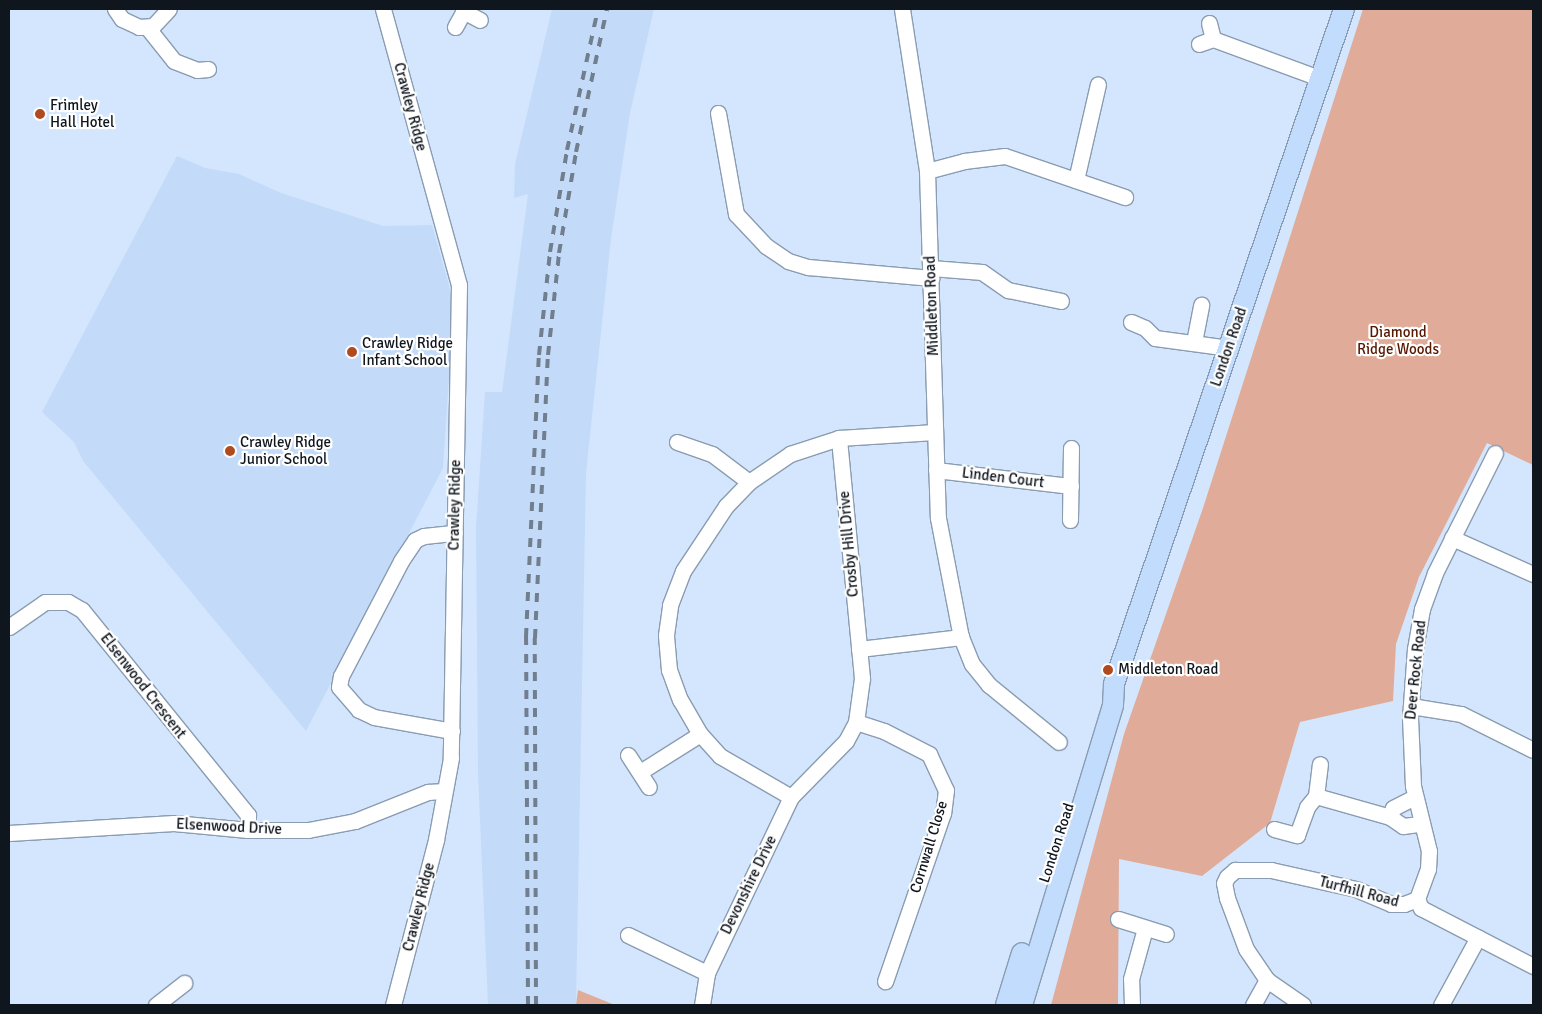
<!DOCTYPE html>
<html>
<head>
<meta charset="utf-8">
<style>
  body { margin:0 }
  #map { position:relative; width:1542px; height:1014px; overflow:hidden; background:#d3e6fd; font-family:Signika,sans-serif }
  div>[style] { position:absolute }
  .built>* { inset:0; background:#c3dbf8 }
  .green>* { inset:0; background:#e0ac99 }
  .roads { filter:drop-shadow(1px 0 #8a9cb1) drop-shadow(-1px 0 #8a9cb1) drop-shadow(0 1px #8a9cb1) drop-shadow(0 -1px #8a9cb1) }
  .minor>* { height:15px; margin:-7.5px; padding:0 7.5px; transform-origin:7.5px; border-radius:7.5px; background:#fff }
  .major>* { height:20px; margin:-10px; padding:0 10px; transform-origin:10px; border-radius:10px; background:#c1dcfc }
  .rail>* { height:4px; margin-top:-2px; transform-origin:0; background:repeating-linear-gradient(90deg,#717e8d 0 9px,transparent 0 18px) }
  .dots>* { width:14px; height:14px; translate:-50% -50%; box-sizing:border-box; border:2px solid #fff; border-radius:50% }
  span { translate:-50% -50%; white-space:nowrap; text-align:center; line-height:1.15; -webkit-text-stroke:4.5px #fff; paint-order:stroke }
  .poi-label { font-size:15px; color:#10161e }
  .left { translate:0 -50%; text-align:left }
  .street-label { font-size:15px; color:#10161e }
  .park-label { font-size:15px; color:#571800 }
  .frame { position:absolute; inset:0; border:10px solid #10161e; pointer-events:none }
</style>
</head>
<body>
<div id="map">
  <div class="built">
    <i style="clip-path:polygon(552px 9px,654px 9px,630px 113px,611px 239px,586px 473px,576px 1005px,488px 1005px,478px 774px,476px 528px,485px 392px,502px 392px,528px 194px,514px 198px,515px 164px)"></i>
    <i style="clip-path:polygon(177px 156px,205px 168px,239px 174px,281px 193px,383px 226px,432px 225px,450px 289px,453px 318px,443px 468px,306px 731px,83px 461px,74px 442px,42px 412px)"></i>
  </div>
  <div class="green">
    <i style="clip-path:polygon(1363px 9px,1533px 9px,1533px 465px,1487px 443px,1419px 577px,1396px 644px,1393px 701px,1300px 722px,1270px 823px,1202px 876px,1119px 859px,1118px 1005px,1051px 1005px,1124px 734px,1203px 508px)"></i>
    <i style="clip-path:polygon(578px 990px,615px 1005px,576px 1005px)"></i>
  </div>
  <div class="roads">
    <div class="minor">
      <i style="left:115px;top:9px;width:12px;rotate:55deg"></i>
      <i style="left:122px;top:19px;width:19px;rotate:25deg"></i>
      <i style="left:139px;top:27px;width:14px;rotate:-4deg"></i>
      <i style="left:153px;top:26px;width:23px;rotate:-47deg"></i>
      <i style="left:383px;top:9px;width:286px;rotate:74.6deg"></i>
      <i style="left:459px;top:285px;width:473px;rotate:91deg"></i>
      <i style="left:451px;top:758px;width:83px;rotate:100.4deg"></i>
      <i style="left:436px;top:840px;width:171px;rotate:104.6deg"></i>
      <i style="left:902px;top:9px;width:164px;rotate:81.2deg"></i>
      <i style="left:927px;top:171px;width:347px;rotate:88.2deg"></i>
      <i style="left:938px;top:518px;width:121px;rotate:79.1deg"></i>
      <i style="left:961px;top:637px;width:29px;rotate:68deg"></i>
      <i style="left:972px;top:664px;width:27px;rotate:51deg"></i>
      <i style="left:989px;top:685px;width:90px;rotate:39.2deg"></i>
      <i style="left:463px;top:11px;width:19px;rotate:28deg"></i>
      <i style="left:1209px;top:23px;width:16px;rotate:76deg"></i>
      <i style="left:147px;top:27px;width:43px;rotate:51.5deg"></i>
      <i style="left:174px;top:61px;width:25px;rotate:21deg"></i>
      <i style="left:197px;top:70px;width:11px;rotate:-5deg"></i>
      <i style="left:455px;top:27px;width:21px;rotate:-61deg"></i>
      <i style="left:1199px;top:44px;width:15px;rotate:-20deg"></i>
      <i style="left:1213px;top:39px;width:116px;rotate:20.2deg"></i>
      <i style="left:718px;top:113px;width:103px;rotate:79.9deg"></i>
      <i style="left:736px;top:214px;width:44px;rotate:46.8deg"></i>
      <i style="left:766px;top:246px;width:27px;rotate:34deg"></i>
      <i style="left:788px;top:261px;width:21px;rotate:17deg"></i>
      <i style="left:808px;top:267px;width:124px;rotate:5.1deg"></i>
      <i style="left:927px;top:171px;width:38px;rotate:-15deg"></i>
      <i style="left:964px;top:161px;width:41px;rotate:-7deg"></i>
      <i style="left:1005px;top:156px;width:127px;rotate:18.9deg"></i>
      <i style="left:1076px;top:180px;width:98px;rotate:-77.1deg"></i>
      <i style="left:931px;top:268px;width:51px;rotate:4.5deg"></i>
      <i style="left:982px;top:272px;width:32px;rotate:35deg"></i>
      <i style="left:1008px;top:290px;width:54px;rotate:11.7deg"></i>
      <i style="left:1131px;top:322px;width:15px;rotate:23deg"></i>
      <i style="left:1145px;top:328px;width:14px;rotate:45deg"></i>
      <i style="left:1155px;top:338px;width:75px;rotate:7.7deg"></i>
      <i style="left:1194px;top:342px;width:38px;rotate:-79deg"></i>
      <i style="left:677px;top:442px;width:37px;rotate:19deg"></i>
      <i style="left:712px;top:454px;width:46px;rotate:37.1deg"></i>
      <i style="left:936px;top:470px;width:136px;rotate:6.8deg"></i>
      <i style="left:1070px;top:520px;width:72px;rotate:-89.2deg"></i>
      <i style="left:1452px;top:538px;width:89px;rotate:24deg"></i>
      <i style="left:9px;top:627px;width:44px;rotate:-34.8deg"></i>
      <i style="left:45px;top:602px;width:23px"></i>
      <i style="left:68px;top:602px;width:16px;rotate:30deg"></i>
      <i style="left:82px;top:610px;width:264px;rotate:51deg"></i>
      <i style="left:248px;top:815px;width:15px;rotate:90deg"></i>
      <i style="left:859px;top:649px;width:103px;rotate:-6.7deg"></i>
      <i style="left:1411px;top:706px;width:51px;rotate:9.1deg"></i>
      <i style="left:1461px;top:714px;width:80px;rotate:26.6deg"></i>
      <i style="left:856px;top:722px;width:29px;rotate:18deg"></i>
      <i style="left:884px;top:731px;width:51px;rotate:27.1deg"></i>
      <i style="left:929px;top:754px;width:40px;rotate:65deg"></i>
      <i style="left:946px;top:790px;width:23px;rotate:97deg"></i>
      <i style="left:943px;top:813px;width:178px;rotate:109deg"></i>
      <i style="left:452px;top:731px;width:79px;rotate:-169.8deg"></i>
      <i style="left:374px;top:717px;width:17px;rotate:-155deg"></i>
      <i style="left:359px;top:710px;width:30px;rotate:-131deg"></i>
      <i style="left:339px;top:687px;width:11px;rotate:-80deg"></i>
      <i style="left:341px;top:676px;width:130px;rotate:-62.4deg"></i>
      <i style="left:401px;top:561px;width:25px;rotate:-56deg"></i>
      <i style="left:415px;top:540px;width:10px;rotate:-24deg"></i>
      <i style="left:424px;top:536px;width:31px;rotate:-6deg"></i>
      <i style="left:628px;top:755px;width:38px;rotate:57deg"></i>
      <i style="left:640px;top:772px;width:71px;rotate:-32.3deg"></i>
      <i style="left:1316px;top:796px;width:77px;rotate:15.8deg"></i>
      <i style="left:1390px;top:817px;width:16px;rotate:35deg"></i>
      <i style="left:1403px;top:826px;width:17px;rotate:-7deg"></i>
      <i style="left:791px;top:797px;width:82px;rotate:-150deg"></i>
      <i style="left:720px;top:756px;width:30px;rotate:-132deg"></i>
      <i style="left:700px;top:734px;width:39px;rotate:-120deg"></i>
      <i style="left:680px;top:700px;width:32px;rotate:-110deg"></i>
      <i style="left:669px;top:670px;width:35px;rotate:-95deg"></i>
      <i style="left:666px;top:635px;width:30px;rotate:-82deg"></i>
      <i style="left:670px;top:605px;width:36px;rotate:-69deg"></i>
      <i style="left:683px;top:571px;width:78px;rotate:-56.5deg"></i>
      <i style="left:726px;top:506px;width:33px;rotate:-46deg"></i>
      <i style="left:749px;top:482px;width:50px;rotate:-34.3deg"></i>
      <i style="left:790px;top:454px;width:52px;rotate:-18.1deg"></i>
      <i style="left:839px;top:438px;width:96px;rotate:-3.6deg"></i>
      <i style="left:1390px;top:817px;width:9px;rotate:-72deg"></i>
      <i style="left:1393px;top:808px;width:25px;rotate:-27deg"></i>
      <i style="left:1274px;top:829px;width:24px;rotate:15deg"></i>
      <i style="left:1297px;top:835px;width:30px;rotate:-70deg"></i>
      <i style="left:1307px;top:807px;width:14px;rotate:-51deg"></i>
      <i style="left:1316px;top:796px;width:32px;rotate:-83deg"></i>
      <i style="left:9px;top:833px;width:165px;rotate:-3.5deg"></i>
      <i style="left:174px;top:823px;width:74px;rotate:5.4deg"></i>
      <i style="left:248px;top:830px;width:60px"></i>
      <i style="left:308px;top:830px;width:48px;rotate:-10.8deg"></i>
      <i style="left:355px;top:821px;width:79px;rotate:-21.7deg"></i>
      <i style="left:428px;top:792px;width:16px;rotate:-4deg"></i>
      <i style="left:1417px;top:899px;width:32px;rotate:-70deg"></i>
      <i style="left:1428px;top:869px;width:18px;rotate:-87deg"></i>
      <i style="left:1429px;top:851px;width:67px;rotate:-103.8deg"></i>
      <i style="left:1413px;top:786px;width:68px;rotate:-92.5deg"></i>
      <i style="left:1410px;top:718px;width:69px;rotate:-85.9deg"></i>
      <i style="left:1415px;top:649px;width:41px;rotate:-80.1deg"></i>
      <i style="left:1422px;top:609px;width:38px;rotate:-70deg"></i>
      <i style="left:1435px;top:573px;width:134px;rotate:-63.4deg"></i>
      <i style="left:1417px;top:899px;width:10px;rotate:66deg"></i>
      <i style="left:1421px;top:908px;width:126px;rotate:27.4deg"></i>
      <i style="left:1118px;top:919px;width:50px;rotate:17.4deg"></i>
      <i style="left:628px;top:935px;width:88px;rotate:25.7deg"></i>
      <i style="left:156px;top:1005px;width:36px;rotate:-38deg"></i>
      <i style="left:702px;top:1005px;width:32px;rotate:-81deg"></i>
      <i style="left:707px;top:973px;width:195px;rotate:-64.5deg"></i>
      <i style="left:791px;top:797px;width:78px;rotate:-45.5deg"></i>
      <i style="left:846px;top:741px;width:21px;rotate:-62deg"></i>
      <i style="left:856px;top:722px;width:44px;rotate:-82.2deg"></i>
      <i style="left:862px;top:678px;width:241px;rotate:-95.5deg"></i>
      <i style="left:1132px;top:1005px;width:26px;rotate:-92deg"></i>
      <i style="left:1131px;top:979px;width:53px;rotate:-74.6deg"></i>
      <i style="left:1253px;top:1005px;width:29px;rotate:-61deg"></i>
      <i style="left:1303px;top:1005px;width:44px;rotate:-145.2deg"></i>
      <i style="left:1267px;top:980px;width:37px;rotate:-124deg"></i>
      <i style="left:1246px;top:949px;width:54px;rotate:-110.4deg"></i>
      <i style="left:1227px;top:898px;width:15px;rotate:-101deg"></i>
      <i style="left:1224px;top:883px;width:7px;rotate:-63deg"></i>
      <i style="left:1227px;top:877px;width:11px;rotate:-41deg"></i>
      <i style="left:1235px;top:870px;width:36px"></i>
      <i style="left:1271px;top:870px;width:87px;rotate:12.6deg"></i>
      <i style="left:1356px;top:889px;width:38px;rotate:23deg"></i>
      <i style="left:1391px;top:904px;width:13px"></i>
      <i style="left:1404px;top:904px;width:14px;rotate:-21deg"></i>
      <i style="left:1441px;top:1005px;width:77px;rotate:-61.4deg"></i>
    </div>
    <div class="major">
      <i style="left:1006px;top:1005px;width:54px;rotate:-72.9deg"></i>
      <i style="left:1022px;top:1005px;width:313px;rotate:-73.1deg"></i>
      <i style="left:1113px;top:705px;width:21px;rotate:-87deg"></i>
      <i style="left:1114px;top:684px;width:713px;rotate:-71.18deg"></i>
    </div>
  </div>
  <div class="rail">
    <i style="left:528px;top:1005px;width:368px;rotate:-90.3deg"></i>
    <i style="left:526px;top:637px;width:282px;rotate:-87.4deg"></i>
    <i style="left:539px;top:355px;width:104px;rotate:-83.9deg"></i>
    <i style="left:550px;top:252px;width:103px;rotate:-80.5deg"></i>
    <i style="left:567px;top:150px;width:144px;rotate:-77.6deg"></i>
    <i style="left:536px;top:1005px;width:367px;rotate:-90.2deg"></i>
    <i style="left:535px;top:638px;width:283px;rotate:-87.4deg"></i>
    <i style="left:548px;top:355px;width:103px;rotate:-83.8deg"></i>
    <i style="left:559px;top:253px;width:102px;rotate:-80.4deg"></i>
    <i style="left:576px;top:152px;width:146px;rotate:-77.8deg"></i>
  </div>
  <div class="dots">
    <i style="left:40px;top:114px;background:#b04a1f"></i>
    <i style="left:352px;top:352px;background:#b04a1f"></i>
    <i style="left:230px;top:451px;background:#b04a1f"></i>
    <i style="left:1108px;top:670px;background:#b04a1f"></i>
  </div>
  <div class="poi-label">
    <span class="left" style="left:50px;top:114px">Frimley<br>Hall Hotel</span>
    <span class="left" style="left:362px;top:352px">Crawley Ridge<br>Infant School</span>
    <span class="left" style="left:240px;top:451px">Crawley Ridge<br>Junior School</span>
    <span class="left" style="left:1118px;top:670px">Middleton Road</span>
  </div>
  <div class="street-label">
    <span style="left:410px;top:107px;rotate:75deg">Crawley Ridge</span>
    <span style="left:932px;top:306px;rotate:-92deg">Middleton Road</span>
    <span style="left:1229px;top:347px;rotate:-71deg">London Road</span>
    <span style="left:1003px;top:478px;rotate:7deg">Linden Court</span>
    <span style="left:455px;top:505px;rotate:-89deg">Crawley Ridge</span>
    <span style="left:849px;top:544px;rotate:-95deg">Crosby Hill Drive</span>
    <span style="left:1416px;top:670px;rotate:-84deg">Deer Rock Road</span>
    <span style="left:143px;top:686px;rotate:52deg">Elsenwood Crescent</span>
    <span style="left:229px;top:827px;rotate:3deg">Elsenwood Drive</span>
    <span style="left:1057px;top:843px;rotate:-72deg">London Road</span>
    <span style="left:929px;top:847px;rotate:-73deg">Cornwall Close</span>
    <span style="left:749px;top:885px;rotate:-64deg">Devonshire Drive</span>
    <span style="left:1359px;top:892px;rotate:15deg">Turfhill Road</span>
    <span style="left:419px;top:907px;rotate:-76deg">Crawley Ridge</span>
  </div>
  <div class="park-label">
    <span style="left:1398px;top:341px">Diamond<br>Ridge Woods</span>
  </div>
  <div class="frame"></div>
</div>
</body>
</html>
